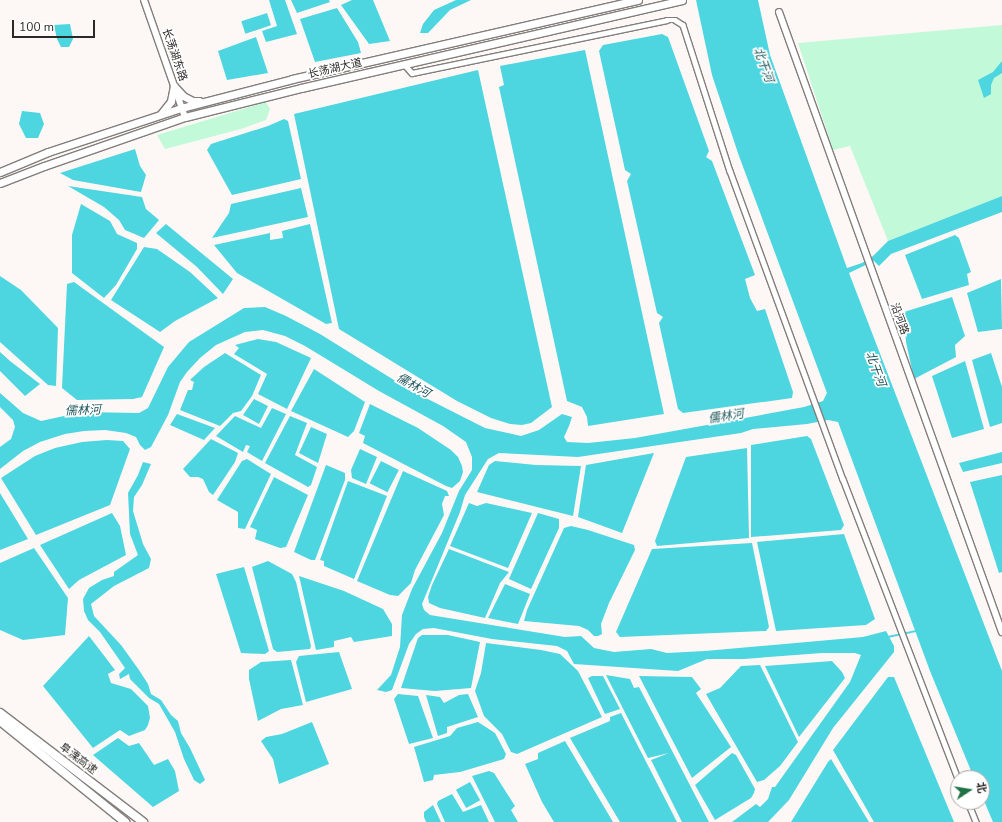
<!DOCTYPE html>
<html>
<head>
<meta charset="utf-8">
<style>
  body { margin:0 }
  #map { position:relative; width:1002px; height:822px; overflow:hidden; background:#fdf8f5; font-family:"Nunito Sans","Noto Sans SC",sans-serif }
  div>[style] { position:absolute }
  .green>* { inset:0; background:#c2fad9 }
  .water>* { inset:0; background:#4dd5e0; transform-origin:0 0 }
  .stream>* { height:1.5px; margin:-0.75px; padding:0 0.75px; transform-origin:0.75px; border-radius:0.75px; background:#4dd5e0 }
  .roads { filter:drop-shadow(1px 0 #837e7c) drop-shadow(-1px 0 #837e7c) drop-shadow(0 1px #837e7c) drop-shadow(0 -1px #837e7c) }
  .street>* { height:4.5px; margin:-2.25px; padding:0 2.25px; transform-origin:2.25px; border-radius:2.25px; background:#fff }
  .secondary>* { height:6px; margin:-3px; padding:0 3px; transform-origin:3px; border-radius:3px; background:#fff }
  .primary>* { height:7px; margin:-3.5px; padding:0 3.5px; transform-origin:3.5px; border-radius:3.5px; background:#fff }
  .highway>* { height:8px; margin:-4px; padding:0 4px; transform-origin:4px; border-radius:4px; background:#fff }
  span { translate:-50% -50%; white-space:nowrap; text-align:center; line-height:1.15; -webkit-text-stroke:3.5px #fff; paint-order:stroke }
  .street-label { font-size:11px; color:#2c2a29 }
  .water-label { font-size:12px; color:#20585d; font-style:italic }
  .north { position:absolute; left:950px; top:770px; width:40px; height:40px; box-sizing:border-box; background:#fff; border:1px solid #abaaa9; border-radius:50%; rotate:78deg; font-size:11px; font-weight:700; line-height:16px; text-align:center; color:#2c2a29 }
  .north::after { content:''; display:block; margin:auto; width:14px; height:18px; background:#1f7244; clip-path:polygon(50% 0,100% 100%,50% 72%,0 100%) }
  .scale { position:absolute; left:12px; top:20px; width:83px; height:18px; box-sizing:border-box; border:2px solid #2c2a29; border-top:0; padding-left:5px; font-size:12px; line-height:14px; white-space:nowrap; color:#2c2a29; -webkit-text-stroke:3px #fff; paint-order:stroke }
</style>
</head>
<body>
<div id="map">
  <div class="green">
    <i style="clip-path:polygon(1002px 25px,1002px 196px,888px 241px,850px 146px,833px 150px,798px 43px)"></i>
    <i style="clip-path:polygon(266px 102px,270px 109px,266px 120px,241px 129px,165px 149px,157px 135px)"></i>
  </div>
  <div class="water">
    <i style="clip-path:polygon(269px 0,285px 0,297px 34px,266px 42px,262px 31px,277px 26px)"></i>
    <i style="clip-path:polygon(291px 0,329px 0,330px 2px,297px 13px)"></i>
    <i style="clip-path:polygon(352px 0,373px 0,390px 41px,369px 44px,341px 5px)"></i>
    <i style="clip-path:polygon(456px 0,471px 0,450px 10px,428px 33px,420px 33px,423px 24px,434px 10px)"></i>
    <i style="clip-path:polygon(696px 0,758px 0,770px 55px,847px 268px,862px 263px,873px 256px,888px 241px,1002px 196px,1002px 212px,891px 254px,879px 266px,874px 261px,849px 273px,1002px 671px,1002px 822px,993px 822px,982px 796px,982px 778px,974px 778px,930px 671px,838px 422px,828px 420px,807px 424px,753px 429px,741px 433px,578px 457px,499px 453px,488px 459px,465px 495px,460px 512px,422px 604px,424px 610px,430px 615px,565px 637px,581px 636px,594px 648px,614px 652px,651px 649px,667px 653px,705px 651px,863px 637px,886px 631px,894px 646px,894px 652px,833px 728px,789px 800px,768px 822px,732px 822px,756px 804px,760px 807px,768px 799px,772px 787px,775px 787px,850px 682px,861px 655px,855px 653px,822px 653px,744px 659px,707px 659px,678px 671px,574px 664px,567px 651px,557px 646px,492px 639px,434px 628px,423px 629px,416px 634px,409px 644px,392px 690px,386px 692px,377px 690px,391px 675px,400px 647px,402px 615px,412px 589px,442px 533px,459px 491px,472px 470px,472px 457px,466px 442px,443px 426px,379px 391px,305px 346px,285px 336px,263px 330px,245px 332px,216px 345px,200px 358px,187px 372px,180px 382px,168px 415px,151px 447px,145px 450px,140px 445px,136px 437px,126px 433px,105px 430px,84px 431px,65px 434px,40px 442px,23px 451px,0 469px,0 447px,11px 439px,15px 427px,13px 420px,0 407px,0 393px,23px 413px,41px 421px,82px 412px,139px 413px,148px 408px,168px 367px,189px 342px,244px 308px,265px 307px,286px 316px,320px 334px,410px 390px,485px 428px,521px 436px,539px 430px,562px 414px,572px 417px,569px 426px,564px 437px,567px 442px,588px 443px,635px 438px,729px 421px,804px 407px,823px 401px,827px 393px,739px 156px,712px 75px)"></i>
    <i style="clip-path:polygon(337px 8px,358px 42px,361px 53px,315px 62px,300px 19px)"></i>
    <i style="left:267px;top:13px;width:13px;height:27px;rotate:72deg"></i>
    <i style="clip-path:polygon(70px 24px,73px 39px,69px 47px,61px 47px,57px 39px,54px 25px)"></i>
    <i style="clip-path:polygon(662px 34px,668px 37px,709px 151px,706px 157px,712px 161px,755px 275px,745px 279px,750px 298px,757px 311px,765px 309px,793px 392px,792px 398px,683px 413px,678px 409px,659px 323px,663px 317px,657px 313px,627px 181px,631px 174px,625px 170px,599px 51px,603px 45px)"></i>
    <i style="clip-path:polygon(256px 37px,268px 73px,227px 80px,218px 51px)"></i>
    <i style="clip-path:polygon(585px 50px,664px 414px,588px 426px,587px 417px,582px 407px,567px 401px,499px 87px,504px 85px,500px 66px)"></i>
    <i style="clip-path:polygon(1002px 61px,1002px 73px,994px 78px,991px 85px,991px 94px,984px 98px,978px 80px,993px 72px)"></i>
    <i style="clip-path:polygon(478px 70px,552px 407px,531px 423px,522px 425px,510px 424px,491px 418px,457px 401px,339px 329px,294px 114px)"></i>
    <i style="clip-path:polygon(22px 111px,40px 113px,44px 124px,38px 138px,26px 138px,19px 124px)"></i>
    <i style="clip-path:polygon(284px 119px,288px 121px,301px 179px,232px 195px,207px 150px,211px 144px,268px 126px)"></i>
    <i style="clip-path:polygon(135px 149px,140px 166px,146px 175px,141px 192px,73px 180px,60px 173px)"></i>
    <i style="clip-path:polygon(68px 186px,142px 197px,146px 209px,159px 220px,144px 238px,125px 230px,119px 220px,104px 207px)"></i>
    <i style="clip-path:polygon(301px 188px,308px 217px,212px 238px,229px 213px,231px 204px)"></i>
    <i style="clip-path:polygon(81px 204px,110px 221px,117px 234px,137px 243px,137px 249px,116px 285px,104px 298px,72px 273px,72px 235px)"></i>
    <i style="clip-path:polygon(166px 224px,233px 279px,223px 294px,197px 267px,156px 233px)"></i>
    <i style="clip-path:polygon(310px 224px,332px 323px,326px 324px,237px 273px,214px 245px,270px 233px,270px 240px,283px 238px,282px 231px)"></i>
    <i style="clip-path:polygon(955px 235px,959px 238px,971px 272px,967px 274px,969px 285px,922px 299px,905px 255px)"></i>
    <i style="clip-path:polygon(144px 247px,157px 249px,190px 272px,218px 298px,175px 321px,160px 332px,111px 300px)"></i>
    <i style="clip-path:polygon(0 276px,21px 290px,58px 328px,56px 386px,48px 385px,0 342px)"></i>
    <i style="clip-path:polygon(1001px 279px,1002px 329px,978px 332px,967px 293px)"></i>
    <i style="clip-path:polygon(74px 282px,164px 347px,142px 397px,133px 399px,77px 400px,62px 388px,67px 284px)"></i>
    <i style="clip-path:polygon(952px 297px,965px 336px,955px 345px,956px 357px,914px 379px,906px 342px,904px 312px)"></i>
    <i style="clip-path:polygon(258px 339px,276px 342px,311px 358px,287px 409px,258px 394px,267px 374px,234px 354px,239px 348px,235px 345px)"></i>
    <i style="clip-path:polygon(0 352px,10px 361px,40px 384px,25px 396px,0 371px)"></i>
    <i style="clip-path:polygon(225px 353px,261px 375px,252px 396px,241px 411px,233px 413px,220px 426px,180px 410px,188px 390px,192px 390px,194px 382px,190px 380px,204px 367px)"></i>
    <i style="clip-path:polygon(991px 353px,1002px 387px,1002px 423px,990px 427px,972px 360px)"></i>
    <i style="clip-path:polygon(965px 361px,984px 429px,952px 438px,932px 376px)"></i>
    <i style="clip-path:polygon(314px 369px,365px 402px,354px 431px,348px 437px,291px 411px)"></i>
    <i style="clip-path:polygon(254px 399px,268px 406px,259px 424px,243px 415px)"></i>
    <i style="clip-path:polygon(370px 404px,418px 428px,451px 450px,458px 457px,462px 466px,463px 472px,460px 481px,452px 488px,446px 486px,363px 443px,365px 436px,359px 433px)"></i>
    <i style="clip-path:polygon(272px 408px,286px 414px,262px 461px,247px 452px,250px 446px,246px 445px,243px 452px,216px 436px,235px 416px,261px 428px)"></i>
    <i style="clip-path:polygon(177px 414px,215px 428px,204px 440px,170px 425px)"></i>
    <i style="clip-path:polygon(290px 416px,307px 423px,295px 455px,317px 467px,311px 485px,308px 487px,265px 463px)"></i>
    <i style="clip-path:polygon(311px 427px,327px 434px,318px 463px,299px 453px)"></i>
    <i style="clip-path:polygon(807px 436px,811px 439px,844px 525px,841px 530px,751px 537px,751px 445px)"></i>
    <i style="clip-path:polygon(211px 439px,238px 453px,235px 462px,213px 495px,209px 492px,203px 479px,198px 477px,190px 477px,183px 469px)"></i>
    <i style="clip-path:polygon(107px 440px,123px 441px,130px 449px,110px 505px,36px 535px,1px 478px,35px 456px,55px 448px,82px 442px)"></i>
    <i style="clip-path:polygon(747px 448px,749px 538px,657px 546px,655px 541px,686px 457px)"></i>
    <i style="clip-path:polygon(360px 449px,377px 457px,366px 484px,352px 478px,351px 470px)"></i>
    <i style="clip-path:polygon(1002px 452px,1002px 463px,963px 472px,959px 463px)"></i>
    <i style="clip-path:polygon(654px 453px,622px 533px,578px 517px,586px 465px)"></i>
    <i style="clip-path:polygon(247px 459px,271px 474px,245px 529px,238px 528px,238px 512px,217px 500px,242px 461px)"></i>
    <i style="left:381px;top:461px;width:20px;height:25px;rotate:27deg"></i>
    <i style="clip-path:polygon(495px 461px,536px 465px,581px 466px,573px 516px,477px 492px,489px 465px)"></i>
    <i style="clip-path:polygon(143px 462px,151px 464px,142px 485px,134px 497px,133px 511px,143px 544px,151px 559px,149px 568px,114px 586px,91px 604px,94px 616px,121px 645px,139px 670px,148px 684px,151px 694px,161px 700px,171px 715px,178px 721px,181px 733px,190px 748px,205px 780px,200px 784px,194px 780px,184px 759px,175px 732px,159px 704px,149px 698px,130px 679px,129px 674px,120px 679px,119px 674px,125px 668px,100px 632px,88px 620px,84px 611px,83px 599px,89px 588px,102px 580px,114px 576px,114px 572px,138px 555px,130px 534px,128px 493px,138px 475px)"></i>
    <i style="clip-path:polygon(326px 465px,345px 473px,345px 480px,315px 560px,311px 560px,294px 552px)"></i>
    <i style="clip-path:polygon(403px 471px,447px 491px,449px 496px,445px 496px,442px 504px,444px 515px,415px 570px,411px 583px,398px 596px,390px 595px,357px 581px)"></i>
    <i style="clip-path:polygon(1002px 475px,1002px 572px,999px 573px,970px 482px)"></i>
    <i style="clip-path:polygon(274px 477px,308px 495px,286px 547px,280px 548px,255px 539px,257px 530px,250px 527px)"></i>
    <i style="clip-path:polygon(348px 481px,387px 496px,354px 579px,324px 566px,324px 561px,320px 560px)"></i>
    <i style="clip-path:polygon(0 493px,28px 539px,0 550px)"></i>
    <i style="clip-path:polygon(469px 503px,477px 506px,486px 503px,532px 513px,508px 568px,450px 546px)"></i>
    <i style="clip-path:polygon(112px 513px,120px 526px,126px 555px,79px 580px,69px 589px,40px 545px)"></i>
    <i style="clip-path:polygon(538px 513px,559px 519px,559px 528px,531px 589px,509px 579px)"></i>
    <i style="clip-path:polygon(571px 526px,588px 530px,634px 545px,635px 550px,609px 603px,601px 624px,602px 634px,598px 636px,594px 636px,588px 630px,579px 626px,524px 621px,527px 610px,564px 528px)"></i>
    <i style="clip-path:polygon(844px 534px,875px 619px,866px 625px,776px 631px,757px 542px)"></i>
    <i style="clip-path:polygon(752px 543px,769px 627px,766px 631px,620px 637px,616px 632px,652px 549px)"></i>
    <i style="clip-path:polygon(34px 548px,68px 598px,65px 635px,23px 640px,0 630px,0 563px)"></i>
    <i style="clip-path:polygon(449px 549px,509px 572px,500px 583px,485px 618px,440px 608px,429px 603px,428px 597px,432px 585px)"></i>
    <i style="clip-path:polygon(268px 561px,292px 574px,296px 582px,311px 646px,310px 649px,277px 652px,273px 649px,252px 567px)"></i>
    <i style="clip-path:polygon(244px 567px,269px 651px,265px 654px,241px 653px,216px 574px)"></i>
    <i style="clip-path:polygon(299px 576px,344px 591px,383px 609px,392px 624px,392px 636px,354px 642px,351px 637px,334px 641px,334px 647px,316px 650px)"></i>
    <i style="clip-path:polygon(505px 584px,530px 594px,518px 624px,488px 618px)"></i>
    <i style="clip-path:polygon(422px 635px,448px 635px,480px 642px,471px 688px,435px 691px,401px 688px,418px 638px)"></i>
    <i style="clip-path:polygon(89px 636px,115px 670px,108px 674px,111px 683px,131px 689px,148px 706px,150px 718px,148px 725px,145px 730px,129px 736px,120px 730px,93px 748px,43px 686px)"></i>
    <i style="clip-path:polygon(486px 643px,541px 650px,560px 654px,578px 671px,602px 717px,517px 754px,511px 752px,502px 734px,484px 716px,475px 691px,481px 673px)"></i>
    <i style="clip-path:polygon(339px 652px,352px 689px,306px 702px,296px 662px,299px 656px)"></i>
    <i style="clip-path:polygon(291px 660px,303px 705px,281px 709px,258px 721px,249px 679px,249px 670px,261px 662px)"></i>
    <i style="clip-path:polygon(832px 661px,842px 672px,845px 678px,799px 737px,765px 666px)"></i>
    <i style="clip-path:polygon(760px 665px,798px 742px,780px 766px,764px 780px,757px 782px,706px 694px,720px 688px,741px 666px)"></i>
    <i style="clip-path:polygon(606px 675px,630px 679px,634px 688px,639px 687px,709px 822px,682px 822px,651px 760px,669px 753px,648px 758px)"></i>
    <i style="clip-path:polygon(592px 676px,603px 676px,620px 709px,605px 714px,588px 678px)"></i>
    <i style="clip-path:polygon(639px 676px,692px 677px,701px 689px,696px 693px,731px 747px,692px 778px)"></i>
    <i style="clip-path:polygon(888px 677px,894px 677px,954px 822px,874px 822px,833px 750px)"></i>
    <i style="clip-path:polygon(398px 694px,418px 696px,433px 738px,409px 744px,394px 699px)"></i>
    <i style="clip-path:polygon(468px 694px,478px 717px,447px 727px,447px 733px,438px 736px,426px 695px,440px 697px,444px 703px,459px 695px)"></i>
    <i style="clip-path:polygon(621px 713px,677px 822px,620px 822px,570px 738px,610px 721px,610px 717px)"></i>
    <i style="clip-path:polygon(312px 722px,329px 764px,279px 784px,273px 759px,261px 741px,266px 737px,282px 734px)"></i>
    <i style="clip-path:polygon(478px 722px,495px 733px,506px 754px,504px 759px,460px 772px,434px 775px,433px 780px,424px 782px,414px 747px,450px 736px,457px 728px)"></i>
    <i style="clip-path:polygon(118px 738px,129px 746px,139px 743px,154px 765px,168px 759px,175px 771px,179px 791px,153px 807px,93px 755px)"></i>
    <i style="clip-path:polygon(565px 741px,613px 822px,554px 822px,542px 802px,525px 764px,538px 759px,538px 753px)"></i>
    <i style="clip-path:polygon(732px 753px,736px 755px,755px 789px,754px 793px,751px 798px,715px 820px,695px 785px)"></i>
    <i style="clip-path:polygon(831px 759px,869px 822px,791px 822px,828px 762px)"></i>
    <i style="clip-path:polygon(489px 771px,494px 773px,515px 806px,511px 810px,518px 822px,495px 822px,472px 776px)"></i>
    <i style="left:470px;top:782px;width:21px;height:16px;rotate:61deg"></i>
    <i style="clip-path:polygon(452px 794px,463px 812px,481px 805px,489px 822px,445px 822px,437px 804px,438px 801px)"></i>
    <i style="clip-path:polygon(433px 805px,441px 822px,426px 822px,424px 817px,424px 812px)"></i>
  </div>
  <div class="stream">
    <i style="left:888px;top:637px;width:29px;rotate:-12deg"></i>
  </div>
  <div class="roads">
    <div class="street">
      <i style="left:404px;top:64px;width:12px;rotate:48deg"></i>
      <i style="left:412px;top:73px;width:260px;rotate:-11.7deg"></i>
      <i style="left:667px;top:20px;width:8px"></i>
      <i style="left:675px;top:20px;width:9px;rotate:32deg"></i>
      <i style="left:683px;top:25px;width:153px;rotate:72.2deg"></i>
      <i style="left:730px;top:171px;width:328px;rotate:69.9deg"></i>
      <i style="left:843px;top:479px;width:320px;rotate:69deg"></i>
      <i style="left:968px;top:802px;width:22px;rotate:68deg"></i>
    </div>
    <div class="secondary">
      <i style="left:144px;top:0;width:124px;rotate:70.7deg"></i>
      <i style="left:779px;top:12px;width:659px;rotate:70.22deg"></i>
    </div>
    <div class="primary">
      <i style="left:174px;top:86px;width:13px;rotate:48deg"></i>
      <i style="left:183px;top:96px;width:11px;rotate:27deg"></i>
      <i style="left:193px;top:101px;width:6px"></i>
      <i style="left:161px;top:114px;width:16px;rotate:-52deg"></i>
      <i style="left:171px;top:101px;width:15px;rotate:-79deg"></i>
      <i style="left:0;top:172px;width:52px;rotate:-22.6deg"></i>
      <i style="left:48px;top:152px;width:140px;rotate:-18.3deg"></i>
      <i style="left:181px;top:108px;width:115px;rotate:-14.6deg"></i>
      <i style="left:292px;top:79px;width:355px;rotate:-12.9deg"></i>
      <i style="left:0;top:183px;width:47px;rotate:-21.1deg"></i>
      <i style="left:44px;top:166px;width:149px;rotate:-19.2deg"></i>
      <i style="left:185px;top:117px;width:120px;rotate:-14deg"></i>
      <i style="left:301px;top:88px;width:391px;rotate:-13deg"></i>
    </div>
    <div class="highway">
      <i style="left:0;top:713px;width:180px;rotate:37.3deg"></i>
      <i style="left:0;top:721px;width:161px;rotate:38.9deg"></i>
    </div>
  </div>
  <div class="street-label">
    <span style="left:174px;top:55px;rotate:71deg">长荡湖东路</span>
    <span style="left:335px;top:69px;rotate:-13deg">长荡湖大道</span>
    <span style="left:899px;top:319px;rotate:70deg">沿河路</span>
    <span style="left:78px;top:759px;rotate:37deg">阜溧高速</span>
  </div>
  <div class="water-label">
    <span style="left:763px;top:65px;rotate:70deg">北干河</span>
    <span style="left:875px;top:369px;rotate:70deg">北干河</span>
    <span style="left:413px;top:386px;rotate:30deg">儒林河</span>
    <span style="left:83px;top:411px;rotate:-2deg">儒林河</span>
    <span style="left:726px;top:417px;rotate:-9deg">儒林河</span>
  </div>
  <div class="north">北</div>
  <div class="scale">100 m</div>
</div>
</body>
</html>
